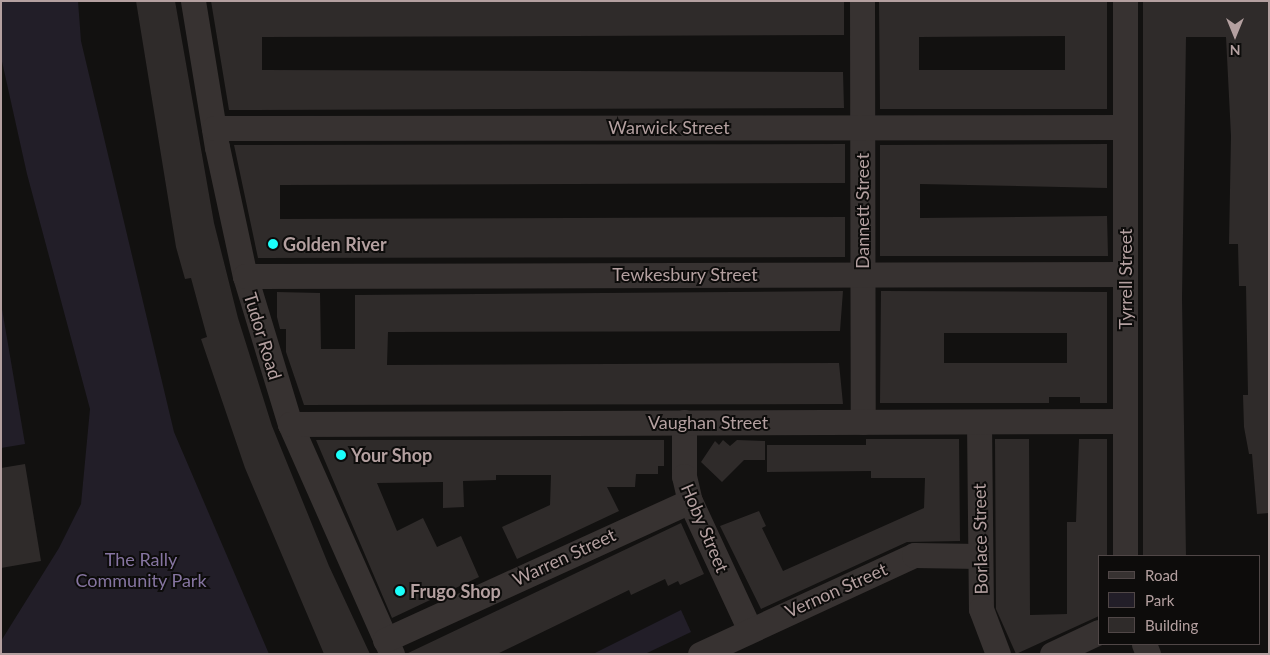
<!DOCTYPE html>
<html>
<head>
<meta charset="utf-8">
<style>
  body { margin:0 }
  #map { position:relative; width:1270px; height:655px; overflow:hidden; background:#121110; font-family:Lato,sans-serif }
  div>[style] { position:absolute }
  .green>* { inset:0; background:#221e28 }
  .building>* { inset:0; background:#2f2b2a }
  .minor>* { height:25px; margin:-12.5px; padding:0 12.5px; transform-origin:12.5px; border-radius:12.5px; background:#373231 }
  .dots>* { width:14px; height:14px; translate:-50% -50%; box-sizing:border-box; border:2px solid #0d0c0b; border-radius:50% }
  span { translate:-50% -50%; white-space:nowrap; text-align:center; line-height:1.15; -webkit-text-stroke:4px #0d0c0b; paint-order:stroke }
  .street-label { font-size:18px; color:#b4a0a0 }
  .poi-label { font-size:18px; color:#b4a0a0; font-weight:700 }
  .left { translate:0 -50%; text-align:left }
  .park-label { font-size:18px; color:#8675a1 }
  .frame { position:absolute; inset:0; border:2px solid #b4a0a0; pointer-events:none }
  .legend { position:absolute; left:1098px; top:555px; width:162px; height:90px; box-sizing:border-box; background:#0d0c0b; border:1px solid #504747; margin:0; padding:6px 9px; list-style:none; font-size:15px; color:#b4a0a0 }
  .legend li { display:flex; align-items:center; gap:10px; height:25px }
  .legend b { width:25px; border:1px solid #504747 }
  .north { position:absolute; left:1210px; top:10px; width:50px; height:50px; -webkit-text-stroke:4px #0d0c0b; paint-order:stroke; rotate:180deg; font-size:14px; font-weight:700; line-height:20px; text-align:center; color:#b4a0a0 }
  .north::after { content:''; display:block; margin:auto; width:18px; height:22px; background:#b4a0a0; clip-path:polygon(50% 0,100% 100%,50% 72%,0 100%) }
</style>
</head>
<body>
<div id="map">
  <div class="green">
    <i style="clip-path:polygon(1px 1px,78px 1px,81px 41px,174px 432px,269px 654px,1px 654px,1px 641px,59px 548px,81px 504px,90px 409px,27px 174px,1px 57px)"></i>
    <i style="clip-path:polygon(1px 303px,25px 444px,1px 448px)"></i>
    <i style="clip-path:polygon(681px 610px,691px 632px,645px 654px,593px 654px)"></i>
  </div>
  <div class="building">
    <i style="clip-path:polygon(136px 1px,175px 1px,214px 223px,238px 318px,272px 426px,329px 566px,370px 654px,324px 654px,245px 468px,201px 339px,207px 337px,191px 278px,185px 279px,176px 247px)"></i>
    <i style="clip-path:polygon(211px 1px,844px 1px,844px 35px,262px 37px,262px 70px,843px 72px,844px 108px,229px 110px)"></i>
    <i style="clip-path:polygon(evenodd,879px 1px,1107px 1px,1107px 109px,880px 109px,879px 1px,1065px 36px,1065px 70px,919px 70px,919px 37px,1065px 36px)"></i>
    <i style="clip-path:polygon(1143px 1px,1269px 1px,1269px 513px,1257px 514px,1252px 454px,1249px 454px,1244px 427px,1243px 395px,1248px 395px,1246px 286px,1239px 286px,1238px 244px,1229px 244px,1231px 136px,1226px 37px,1186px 37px,1182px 298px,1186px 556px,1143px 556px)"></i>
    <i style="clip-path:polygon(845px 144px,845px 183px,280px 185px,280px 219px,845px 217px,845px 257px,258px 258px,234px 145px)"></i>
    <i style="clip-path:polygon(1107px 144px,1107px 188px,920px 184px,920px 218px,1107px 216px,1108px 256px,880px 256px,880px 145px)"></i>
    <i style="clip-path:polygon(843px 291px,840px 331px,388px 332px,387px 365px,839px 363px,843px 404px,304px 405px,286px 352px,286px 329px,280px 329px,277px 317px,277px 292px,320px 293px,321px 349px,355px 349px,355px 295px)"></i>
    <i style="clip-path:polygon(evenodd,881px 291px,1107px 292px,1107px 403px,1080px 403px,1080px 397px,1049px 397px,1049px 403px,880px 403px,881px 291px,944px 333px,1067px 333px,1067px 363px,944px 363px,944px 333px)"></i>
    <i style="clip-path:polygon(866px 439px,959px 439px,960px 541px,907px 542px,761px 609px,720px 526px,759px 511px,766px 526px,762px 528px,783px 571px,924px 508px,925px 478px,871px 478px,871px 471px,767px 472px,767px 445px,866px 445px)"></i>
    <i style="clip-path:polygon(995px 439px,1029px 439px,1030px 615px,1067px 614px,1067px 522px,1076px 522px,1079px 439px,1107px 439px,1107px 556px,1099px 556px,1099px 616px,1016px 654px,996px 609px)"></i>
    <i style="clip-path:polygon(316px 440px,664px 440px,664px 466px,658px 466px,658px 474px,636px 474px,635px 487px,607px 487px,619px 511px,517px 559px,502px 527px,550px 505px,551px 475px,496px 475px,496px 480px,463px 481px,464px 507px,443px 508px,443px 482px,377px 483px,397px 531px,423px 518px,437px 547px,461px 536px,479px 577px,392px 618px)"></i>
    <i style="clip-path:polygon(723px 440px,730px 446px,737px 440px,765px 441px,765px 460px,744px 460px,722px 482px,701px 462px,715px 441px,719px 445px)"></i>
    <i style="clip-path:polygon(25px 464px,41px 561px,1px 568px,1px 468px)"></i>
    <i style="clip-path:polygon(681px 523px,704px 574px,680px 585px,678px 581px,668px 586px,665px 579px,631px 595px,629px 590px,497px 654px,406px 654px)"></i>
  </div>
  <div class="minor">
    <i style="left:193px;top:1px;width:148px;rotate:80.7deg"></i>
    <i style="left:217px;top:147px;width:132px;rotate:77.8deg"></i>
    <i style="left:245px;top:276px;width:155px;rotate:73.1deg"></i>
    <i style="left:290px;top:424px;width:252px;rotate:66.1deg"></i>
    <i style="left:862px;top:1px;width:421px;rotate:89.9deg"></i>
    <i style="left:214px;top:128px;width:911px;rotate:-0.06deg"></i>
    <i style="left:245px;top:276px;width:880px;rotate:-0.13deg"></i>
    <i style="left:684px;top:422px;width:54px;rotate:90deg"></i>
    <i style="left:684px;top:476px;width:26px;rotate:77deg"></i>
    <i style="left:690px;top:501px;width:142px;rotate:65.1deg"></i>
    <i style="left:979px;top:422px;width:187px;rotate:89.4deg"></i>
    <i style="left:981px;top:609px;width:48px;rotate:69.3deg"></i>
    <i style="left:290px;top:424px;width:835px;rotate:-0.21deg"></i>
    <i style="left:1125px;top:556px;width:555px;rotate:-90deg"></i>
    <i style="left:385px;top:640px;width:335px;rotate:-24.5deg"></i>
    <i style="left:1144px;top:644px;width:11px;rotate:68deg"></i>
    <i style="left:700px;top:654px;width:236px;rotate:-24.8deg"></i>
    <i style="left:914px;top:555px;width:65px;rotate:0.9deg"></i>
    <i style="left:1052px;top:654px;width:52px;rotate:-25.1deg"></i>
  </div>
  <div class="dots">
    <i style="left:273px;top:244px;background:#1bfffb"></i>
    <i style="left:341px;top:455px;background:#1bfffb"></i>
    <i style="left:400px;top:591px;background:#1bfffb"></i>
  </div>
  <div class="street-label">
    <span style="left:669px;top:127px">Warwick Street</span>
    <span style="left:862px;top:211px;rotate:-90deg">Dannett Street</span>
    <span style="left:685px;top:274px">Tewkesbury Street</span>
    <span style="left:1125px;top:279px;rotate:-90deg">Tyrrell Street</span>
    <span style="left:263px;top:336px;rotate:73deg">Tudor Road</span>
    <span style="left:708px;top:422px">Vaughan Street</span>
    <span style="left:705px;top:528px;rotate:67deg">Hoby Street</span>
    <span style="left:980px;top:539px;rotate:-91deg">Borlace Street</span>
    <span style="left:564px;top:557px;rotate:-25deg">Warren Street</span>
    <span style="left:836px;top:590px;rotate:-24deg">Vernon Street</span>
  </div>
  <div class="poi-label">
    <span class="left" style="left:283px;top:244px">Golden River</span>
    <span class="left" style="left:351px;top:455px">Your Shop</span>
    <span class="left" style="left:410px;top:591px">Frugo Shop</span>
  </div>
  <div class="park-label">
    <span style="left:141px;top:570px">The Rally<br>Community Park</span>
  </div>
  <div class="frame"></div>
  <ul class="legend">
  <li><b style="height:6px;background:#373231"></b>Road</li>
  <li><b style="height:14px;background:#221e28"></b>Park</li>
  <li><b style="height:14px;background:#2f2b2a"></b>Building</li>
  </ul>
  <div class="north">N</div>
</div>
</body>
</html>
